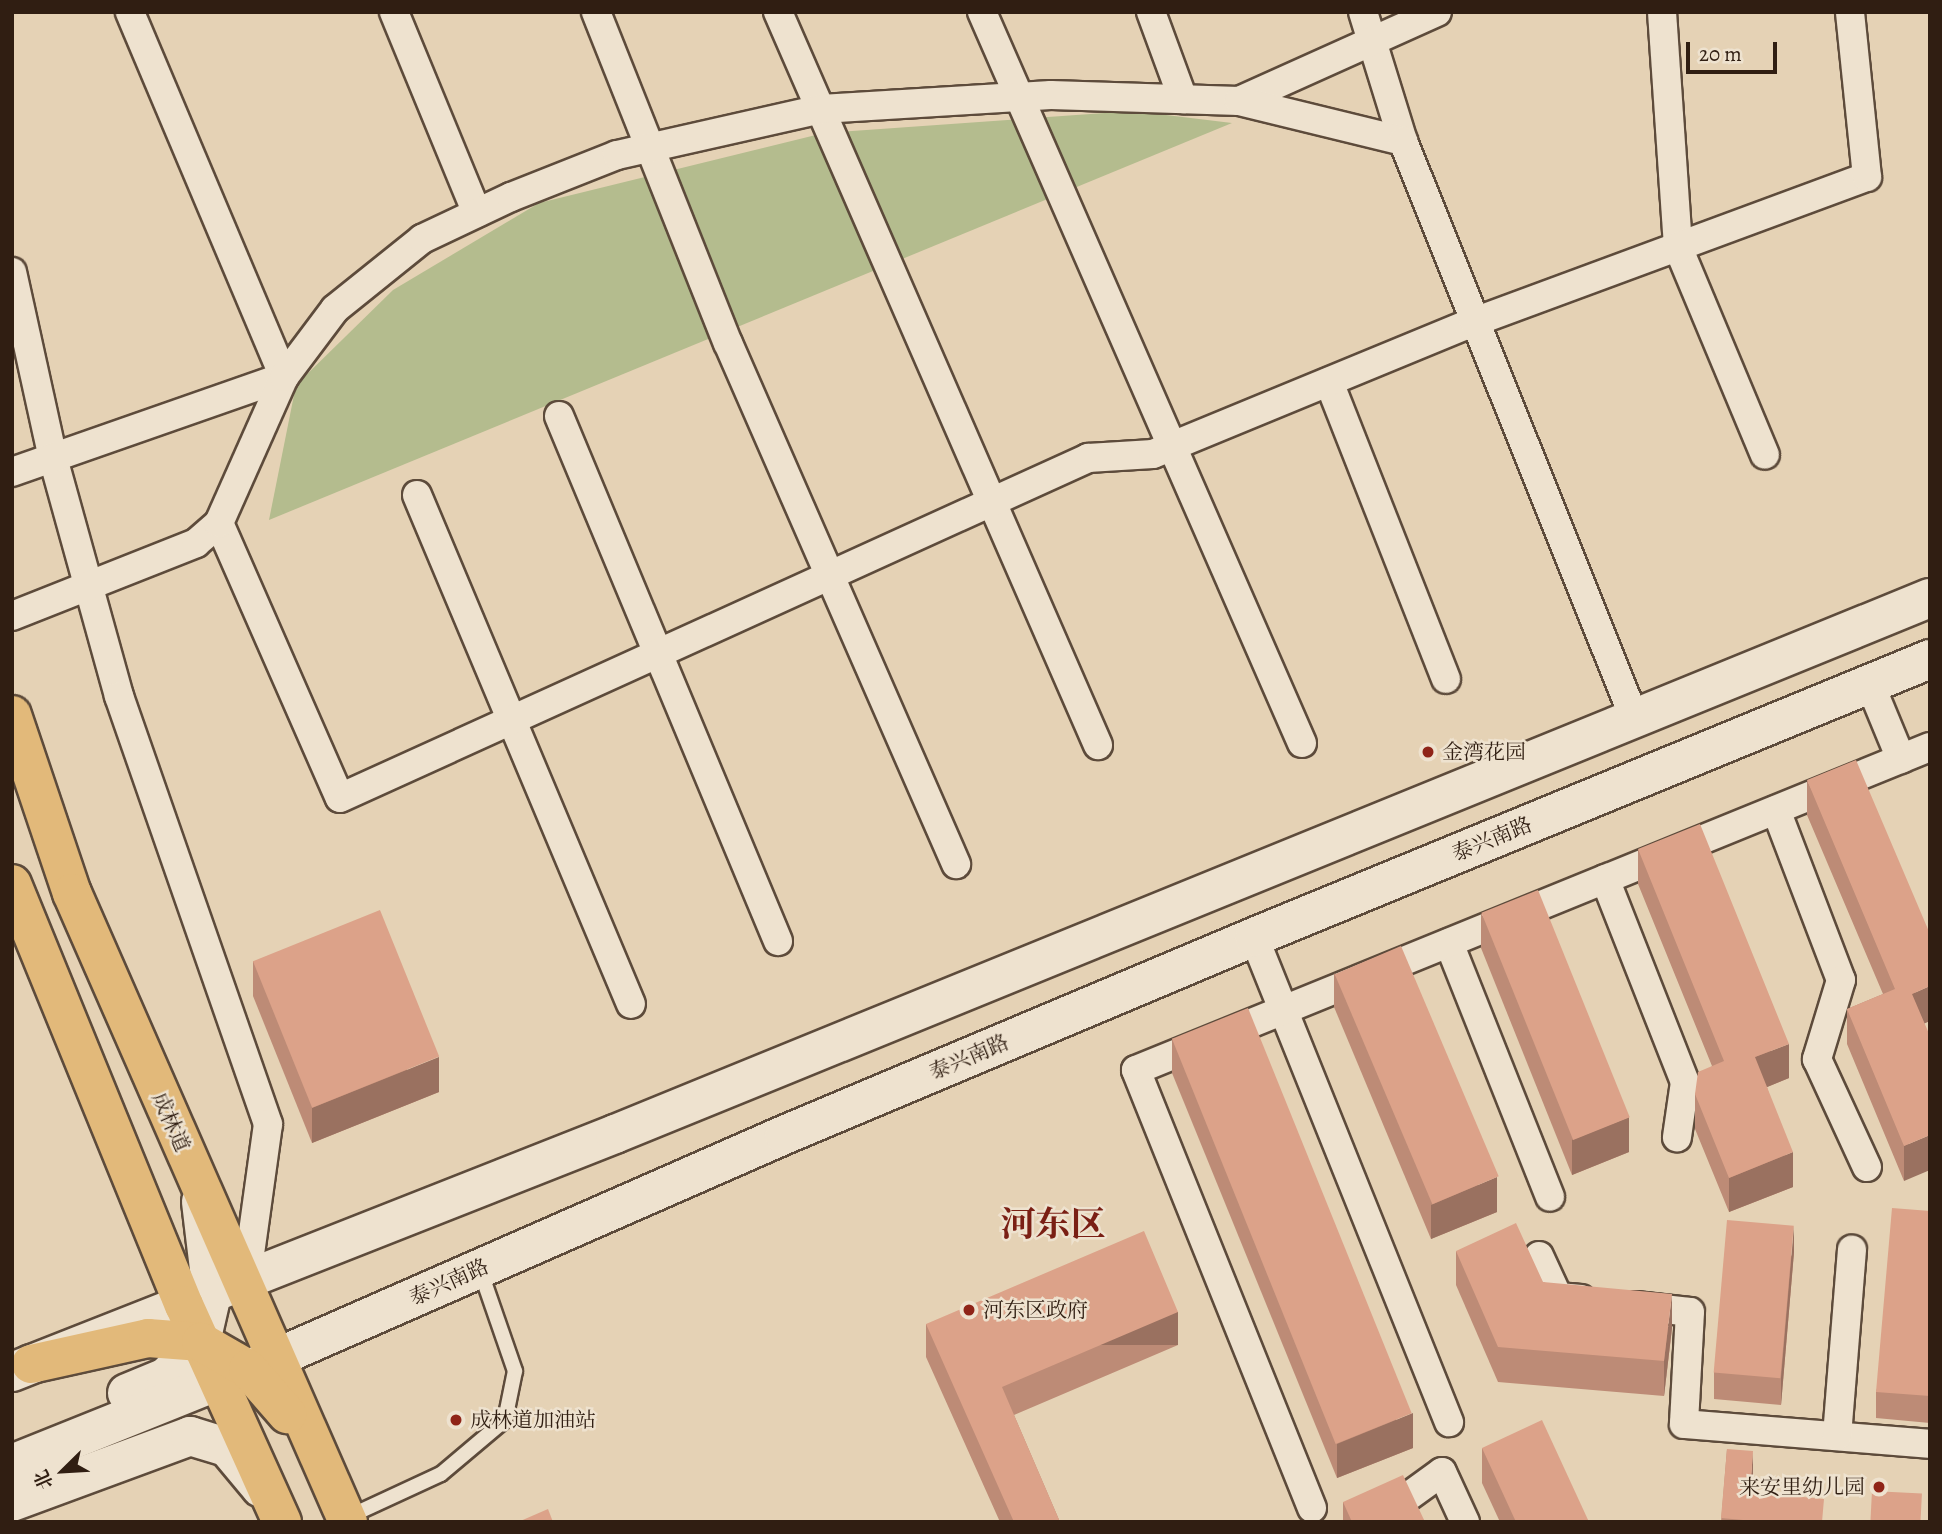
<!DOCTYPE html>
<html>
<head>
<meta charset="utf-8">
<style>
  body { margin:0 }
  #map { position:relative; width:1942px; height:1534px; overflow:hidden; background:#e5d2b5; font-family:Alegreya,"Noto Serif SC",serif }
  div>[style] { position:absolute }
  .green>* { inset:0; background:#b4bc8e }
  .roads { filter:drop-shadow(2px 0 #5d4b3b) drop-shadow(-2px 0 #5d4b3b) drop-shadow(0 2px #5d4b3b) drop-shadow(0 -2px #5d4b3b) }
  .lane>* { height:14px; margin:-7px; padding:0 7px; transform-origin:7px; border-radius:7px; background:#eee2cf }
  .street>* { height:28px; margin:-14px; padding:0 14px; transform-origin:14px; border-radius:14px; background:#eee2cf }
  .secondary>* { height:38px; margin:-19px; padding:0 19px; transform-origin:19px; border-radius:19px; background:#eee2cf }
  .primary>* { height:38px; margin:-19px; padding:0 19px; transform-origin:19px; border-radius:19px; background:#e2b97a }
  .wall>* { inset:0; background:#bd8b76 }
  .shaded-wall>* { inset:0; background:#9a7160; transform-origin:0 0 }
  .building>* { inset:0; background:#dca289; transform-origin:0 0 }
  .dots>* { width:19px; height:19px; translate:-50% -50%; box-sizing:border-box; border:4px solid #eee2cf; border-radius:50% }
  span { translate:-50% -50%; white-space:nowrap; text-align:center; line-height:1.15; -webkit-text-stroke:5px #eee2cf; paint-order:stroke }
  .poi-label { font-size:21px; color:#301e12 }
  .left { translate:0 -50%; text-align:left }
  .right { translate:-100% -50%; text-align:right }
  .street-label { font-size:21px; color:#301e12 }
  .town-label { font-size:35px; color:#7a1f14; font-weight:700 }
  .frame { position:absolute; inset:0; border:14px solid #301e12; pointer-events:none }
  .north { position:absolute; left:28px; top:1436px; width:70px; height:70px; -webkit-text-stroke:5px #eee2cf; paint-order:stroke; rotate:246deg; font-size:19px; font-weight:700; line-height:28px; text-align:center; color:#301e12 }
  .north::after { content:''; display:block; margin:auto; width:24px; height:32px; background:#301e12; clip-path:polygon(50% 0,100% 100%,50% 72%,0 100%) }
  .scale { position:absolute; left:1686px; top:42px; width:91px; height:32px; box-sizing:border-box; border:4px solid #301e12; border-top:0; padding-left:9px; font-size:21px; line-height:24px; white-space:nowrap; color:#301e12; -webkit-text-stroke:5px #eee2cf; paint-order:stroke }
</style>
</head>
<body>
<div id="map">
  <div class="green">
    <i style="clip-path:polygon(1133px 111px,1232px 123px,269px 520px,296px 385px,393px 290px,539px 203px,824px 133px)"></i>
  </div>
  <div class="roads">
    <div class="lane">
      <i style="left:348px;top:1517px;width:102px;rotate:-24.8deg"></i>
      <i style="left:441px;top:1474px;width:84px;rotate:-40.2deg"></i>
      <i style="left:505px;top:1420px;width:50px;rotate:-78.5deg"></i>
      <i style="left:515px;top:1371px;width:107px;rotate:-109.1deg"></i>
    </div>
    <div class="street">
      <i style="left:394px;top:12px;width:217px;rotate:67.6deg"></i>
      <i style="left:596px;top:12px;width:356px;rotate:68.3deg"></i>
      <i style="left:728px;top:343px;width:569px;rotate:66.36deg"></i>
      <i style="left:778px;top:12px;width:800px;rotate:66.42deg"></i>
      <i style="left:982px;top:12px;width:798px;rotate:66.36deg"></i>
      <i style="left:1151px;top:12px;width:93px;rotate:69.8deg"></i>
      <i style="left:1363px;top:12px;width:135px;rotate:72.8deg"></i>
      <i style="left:1662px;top:12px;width:236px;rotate:86.1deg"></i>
      <i style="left:1678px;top:247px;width:225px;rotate:67.3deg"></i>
      <i style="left:1239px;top:101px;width:217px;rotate:-24.2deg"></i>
      <i style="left:12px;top:272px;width:190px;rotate:77.6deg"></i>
      <i style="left:53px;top:458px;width:247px;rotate:74.5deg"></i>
      <i style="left:119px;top:696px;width:453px;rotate:70.8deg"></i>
      <i style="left:268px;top:1124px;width:160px;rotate:97.9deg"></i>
      <i style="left:1329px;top:382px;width:319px;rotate:68.5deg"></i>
      <i style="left:559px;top:416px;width:569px;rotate:67.36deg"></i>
      <i style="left:12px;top:472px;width:288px;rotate:-19.3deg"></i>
      <i style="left:284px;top:377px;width:396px;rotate:-112.9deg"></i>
      <i style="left:417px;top:495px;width:552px;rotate:67.2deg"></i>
      <i style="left:219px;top:523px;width:300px;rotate:66.3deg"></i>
      <i style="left:340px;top:798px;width:822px;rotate:-24.44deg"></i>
      <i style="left:1088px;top:458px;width:65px;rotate:-3.5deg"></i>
      <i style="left:1153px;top:454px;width:347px;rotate:-22.4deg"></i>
      <i style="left:1474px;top:322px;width:419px;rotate:-20.3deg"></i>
      <i style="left:1867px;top:177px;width:166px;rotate:-95.9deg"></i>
      <i style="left:12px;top:616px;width:198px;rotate:-21.6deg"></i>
      <i style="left:196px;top:543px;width:30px;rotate:-41deg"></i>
      <i style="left:219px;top:523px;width:160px;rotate:-66deg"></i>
      <i style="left:284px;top:377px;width:85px;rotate:-53.1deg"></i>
      <i style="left:335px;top:309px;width:112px;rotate:-38.8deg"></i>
      <i style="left:422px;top:239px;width:98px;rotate:-25.3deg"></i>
      <i style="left:511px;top:197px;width:114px;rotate:-21.6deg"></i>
      <i style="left:617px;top:155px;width:209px;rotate:-12.7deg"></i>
      <i style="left:821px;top:109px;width:230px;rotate:-3.5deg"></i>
      <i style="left:1051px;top:95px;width:188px;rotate:1.8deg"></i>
      <i style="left:1239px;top:101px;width:169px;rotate:13.7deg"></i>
      <i style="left:1403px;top:141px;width:618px;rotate:68.16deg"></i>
      <i style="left:1870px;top:684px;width:81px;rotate:67.5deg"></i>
      <i style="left:1776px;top:810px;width:182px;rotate:69.1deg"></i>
      <i style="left:1841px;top:980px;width:83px;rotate:106.9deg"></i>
      <i style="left:1817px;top:1059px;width:119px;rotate:65.2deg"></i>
      <i style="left:1605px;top:879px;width:218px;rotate:68.5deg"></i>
      <i style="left:1685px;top:1082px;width:56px;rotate:98.3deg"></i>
      <i style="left:1254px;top:937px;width:523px;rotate:68.1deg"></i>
      <i style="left:1449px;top:943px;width:273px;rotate:68.3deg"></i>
      <i style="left:1539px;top:1256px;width:45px;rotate:65.1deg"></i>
      <i style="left:1558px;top:1297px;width:23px;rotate:5deg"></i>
      <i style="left:1636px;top:1306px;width:54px;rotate:6.3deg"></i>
      <i style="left:1690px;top:1312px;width:112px;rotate:93.1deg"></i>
      <i style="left:1684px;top:1424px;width:247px;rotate:4.6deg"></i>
      <i style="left:1837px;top:1436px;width:187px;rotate:-85.4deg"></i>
      <i style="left:1312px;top:1508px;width:472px;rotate:-111.9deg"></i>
      <i style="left:1136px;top:1070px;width:857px;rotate:-22.14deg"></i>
      <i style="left:1373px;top:1522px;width:85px;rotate:-35.9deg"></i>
      <i style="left:1442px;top:1472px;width:55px;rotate:65.3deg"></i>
    </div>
    <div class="secondary">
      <i style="left:12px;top:1372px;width:648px;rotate:-21.54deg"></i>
      <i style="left:615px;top:1134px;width:1420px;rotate:-22.18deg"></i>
      <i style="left:127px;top:1393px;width:42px;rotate:-22.3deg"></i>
      <i style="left:166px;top:1377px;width:49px;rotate:-45deg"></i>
      <i style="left:201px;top:1342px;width:49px;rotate:-77.1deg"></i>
      <i style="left:212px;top:1294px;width:93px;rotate:-96.8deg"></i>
      <i style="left:12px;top:1464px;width:284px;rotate:-21.9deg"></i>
      <i style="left:276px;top:1358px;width:555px;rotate:-23.7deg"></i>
      <i style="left:784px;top:1135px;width:510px;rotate:-22.84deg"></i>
      <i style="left:1254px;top:937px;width:731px;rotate:-22.35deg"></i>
      <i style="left:12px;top:1502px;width:190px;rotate:-20.3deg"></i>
      <i style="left:190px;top:1436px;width:39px;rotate:17deg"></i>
      <i style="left:227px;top:1447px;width:53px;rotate:50.3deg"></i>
    </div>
    <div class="primary">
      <i style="left:12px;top:715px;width:188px;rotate:71.4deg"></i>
      <i style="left:72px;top:893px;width:687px;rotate:66.31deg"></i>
      <i style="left:12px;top:884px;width:455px;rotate:67.8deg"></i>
      <i style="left:184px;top:1305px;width:238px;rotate:65.7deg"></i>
      <i style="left:31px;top:1364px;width:120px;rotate:-12.5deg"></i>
      <i style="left:148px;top:1338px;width:53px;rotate:4.3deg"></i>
      <i style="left:201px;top:1342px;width:54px;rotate:29.9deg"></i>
      <i style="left:248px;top:1369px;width:60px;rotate:49.1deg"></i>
    </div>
  </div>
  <div class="wall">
    <i style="clip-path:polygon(1807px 780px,1930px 1021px,1924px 1023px,1904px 1181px,1847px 1044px,1847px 1009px,1883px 994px,1807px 815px)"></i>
    <i style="clip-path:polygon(1638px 849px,1789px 1078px,1767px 1087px,1793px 1187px,1729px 1212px,1695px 1129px,1695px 1094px,1712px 1066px,1638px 884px)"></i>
    <i style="clip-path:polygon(1481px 913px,1629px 1152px,1572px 1175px,1481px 948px)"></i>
    <i style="clip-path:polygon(253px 961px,439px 1092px,312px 1143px,253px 996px)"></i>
    <i style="clip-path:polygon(1334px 973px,1497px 1212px,1431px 1239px,1334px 1007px)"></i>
    <i style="clip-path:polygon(1172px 1038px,1413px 1448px,1337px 1478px,1172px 1073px)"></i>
    <i style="clip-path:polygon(1930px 1211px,1930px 1423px,1876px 1418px,1876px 1392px)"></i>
    <i style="clip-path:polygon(1456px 1251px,1672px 1328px,1664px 1396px,1498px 1382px,1456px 1285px)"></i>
    <i style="clip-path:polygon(1794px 1252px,1781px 1405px,1714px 1399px,1714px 1372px)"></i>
    <i style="clip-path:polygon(926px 1324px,1178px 1345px,1014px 1415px,1060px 1522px,1000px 1522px,926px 1357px)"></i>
    <i style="clip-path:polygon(1482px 1448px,1589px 1522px,1500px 1522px,1482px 1483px)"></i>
    <i style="clip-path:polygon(1727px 1449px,1753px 1475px,1751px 1493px,1824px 1522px,1721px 1522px)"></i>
    <i style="clip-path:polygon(1343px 1502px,1425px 1522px,1343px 1522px)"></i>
  </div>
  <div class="shaded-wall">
    <i style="clip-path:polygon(1930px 986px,1930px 1021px,1912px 1029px,1912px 994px)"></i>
    <i style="clip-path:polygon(1789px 1044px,1789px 1078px,1755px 1092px,1755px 1057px)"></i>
    <i style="clip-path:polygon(439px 1057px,439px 1092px,312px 1143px,312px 1108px)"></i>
    <i style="clip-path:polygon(1629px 1117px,1629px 1152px,1572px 1175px,1572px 1140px)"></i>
    <i style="clip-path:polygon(1930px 1135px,1930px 1170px,1904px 1181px,1904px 1146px)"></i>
    <i style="clip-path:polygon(1793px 1152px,1793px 1187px,1729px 1212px,1729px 1178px)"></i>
    <i style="clip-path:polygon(1497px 1177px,1497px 1212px,1431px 1239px,1431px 1205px)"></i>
    <i style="clip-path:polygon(1794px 1226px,1794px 1252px,1781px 1405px,1781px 1378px)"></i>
    <i style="clip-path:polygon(1672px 1294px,1672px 1328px,1664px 1396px,1664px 1361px)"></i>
    <i style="left:1178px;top:1312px;width:33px;height:191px;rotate:90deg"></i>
    <i style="clip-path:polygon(1413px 1413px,1413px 1448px,1337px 1478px,1337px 1444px)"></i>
    <i style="clip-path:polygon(1753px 1451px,1753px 1475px,1750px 1516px,1750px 1492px)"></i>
  </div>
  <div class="building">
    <i style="clip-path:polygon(1856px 760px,1930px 934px,1930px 986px,1912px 994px,1930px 1036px,1930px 1135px,1904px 1146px,1847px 1009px,1895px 989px,1807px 780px)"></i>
    <i style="clip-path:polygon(1700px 824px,1789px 1044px,1755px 1057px,1793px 1152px,1729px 1178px,1695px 1094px,1698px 1072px,1724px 1061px,1638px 849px)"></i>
    <i style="left:1538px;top:890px;width:245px;height:61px;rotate:68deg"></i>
    <i style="left:380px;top:910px;width:158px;height:137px;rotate:68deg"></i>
    <i style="left:1401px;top:946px;width:250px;height:72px;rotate:67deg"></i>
    <i style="left:1248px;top:1008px;width:437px;height:82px;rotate:68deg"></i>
    <i style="clip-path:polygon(1892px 1208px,1930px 1211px,1930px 1396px,1876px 1392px)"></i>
    <i style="left:1727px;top:1220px;width:67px;height:153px;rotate:5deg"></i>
    <i style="clip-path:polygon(1516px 1223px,1543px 1282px,1672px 1294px,1664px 1361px,1498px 1347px,1456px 1251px)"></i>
    <i style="clip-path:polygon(1144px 1231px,1178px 1312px,1002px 1387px,1060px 1522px,1014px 1522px,926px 1324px)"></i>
    <i style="clip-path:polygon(1542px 1420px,1589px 1522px,1516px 1522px,1482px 1448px)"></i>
    <i style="clip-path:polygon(1727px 1449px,1753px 1451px,1750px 1492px,1824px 1499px,1822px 1522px,1742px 1522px,1743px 1520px,1721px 1518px)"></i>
    <i style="clip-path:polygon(1403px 1475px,1425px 1522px,1352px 1522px,1343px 1502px)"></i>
    <i style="left:1872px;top:1491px;width:50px;height:31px;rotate:3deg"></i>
    <i style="clip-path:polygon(548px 1509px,553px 1522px,518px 1522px)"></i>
  </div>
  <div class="dots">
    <i style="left:1428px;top:752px;background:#8f2418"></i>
    <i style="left:969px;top:1310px;background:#8f2418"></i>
    <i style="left:456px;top:1420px;background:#8f2418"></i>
    <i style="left:1879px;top:1487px;background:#8f2418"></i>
  </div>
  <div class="poi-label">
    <span class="left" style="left:1442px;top:752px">金湾花园</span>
    <span class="left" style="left:983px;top:1310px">河东区政府</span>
    <span class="left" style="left:470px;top:1420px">成林道加油站</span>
    <span class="right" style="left:1865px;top:1487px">来安里幼儿园</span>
  </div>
  <div class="street-label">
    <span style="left:1492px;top:839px;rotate:-22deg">泰兴南路</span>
    <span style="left:969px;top:1057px;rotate:-23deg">泰兴南路</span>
    <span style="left:171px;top:1122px;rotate:66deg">成林道</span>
    <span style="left:449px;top:1282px;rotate:-24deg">泰兴南路</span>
  </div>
  <div class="town-label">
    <span style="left:1053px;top:1224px">河东区</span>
  </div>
  <div class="frame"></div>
  <div class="north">北</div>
  <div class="scale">20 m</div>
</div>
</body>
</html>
